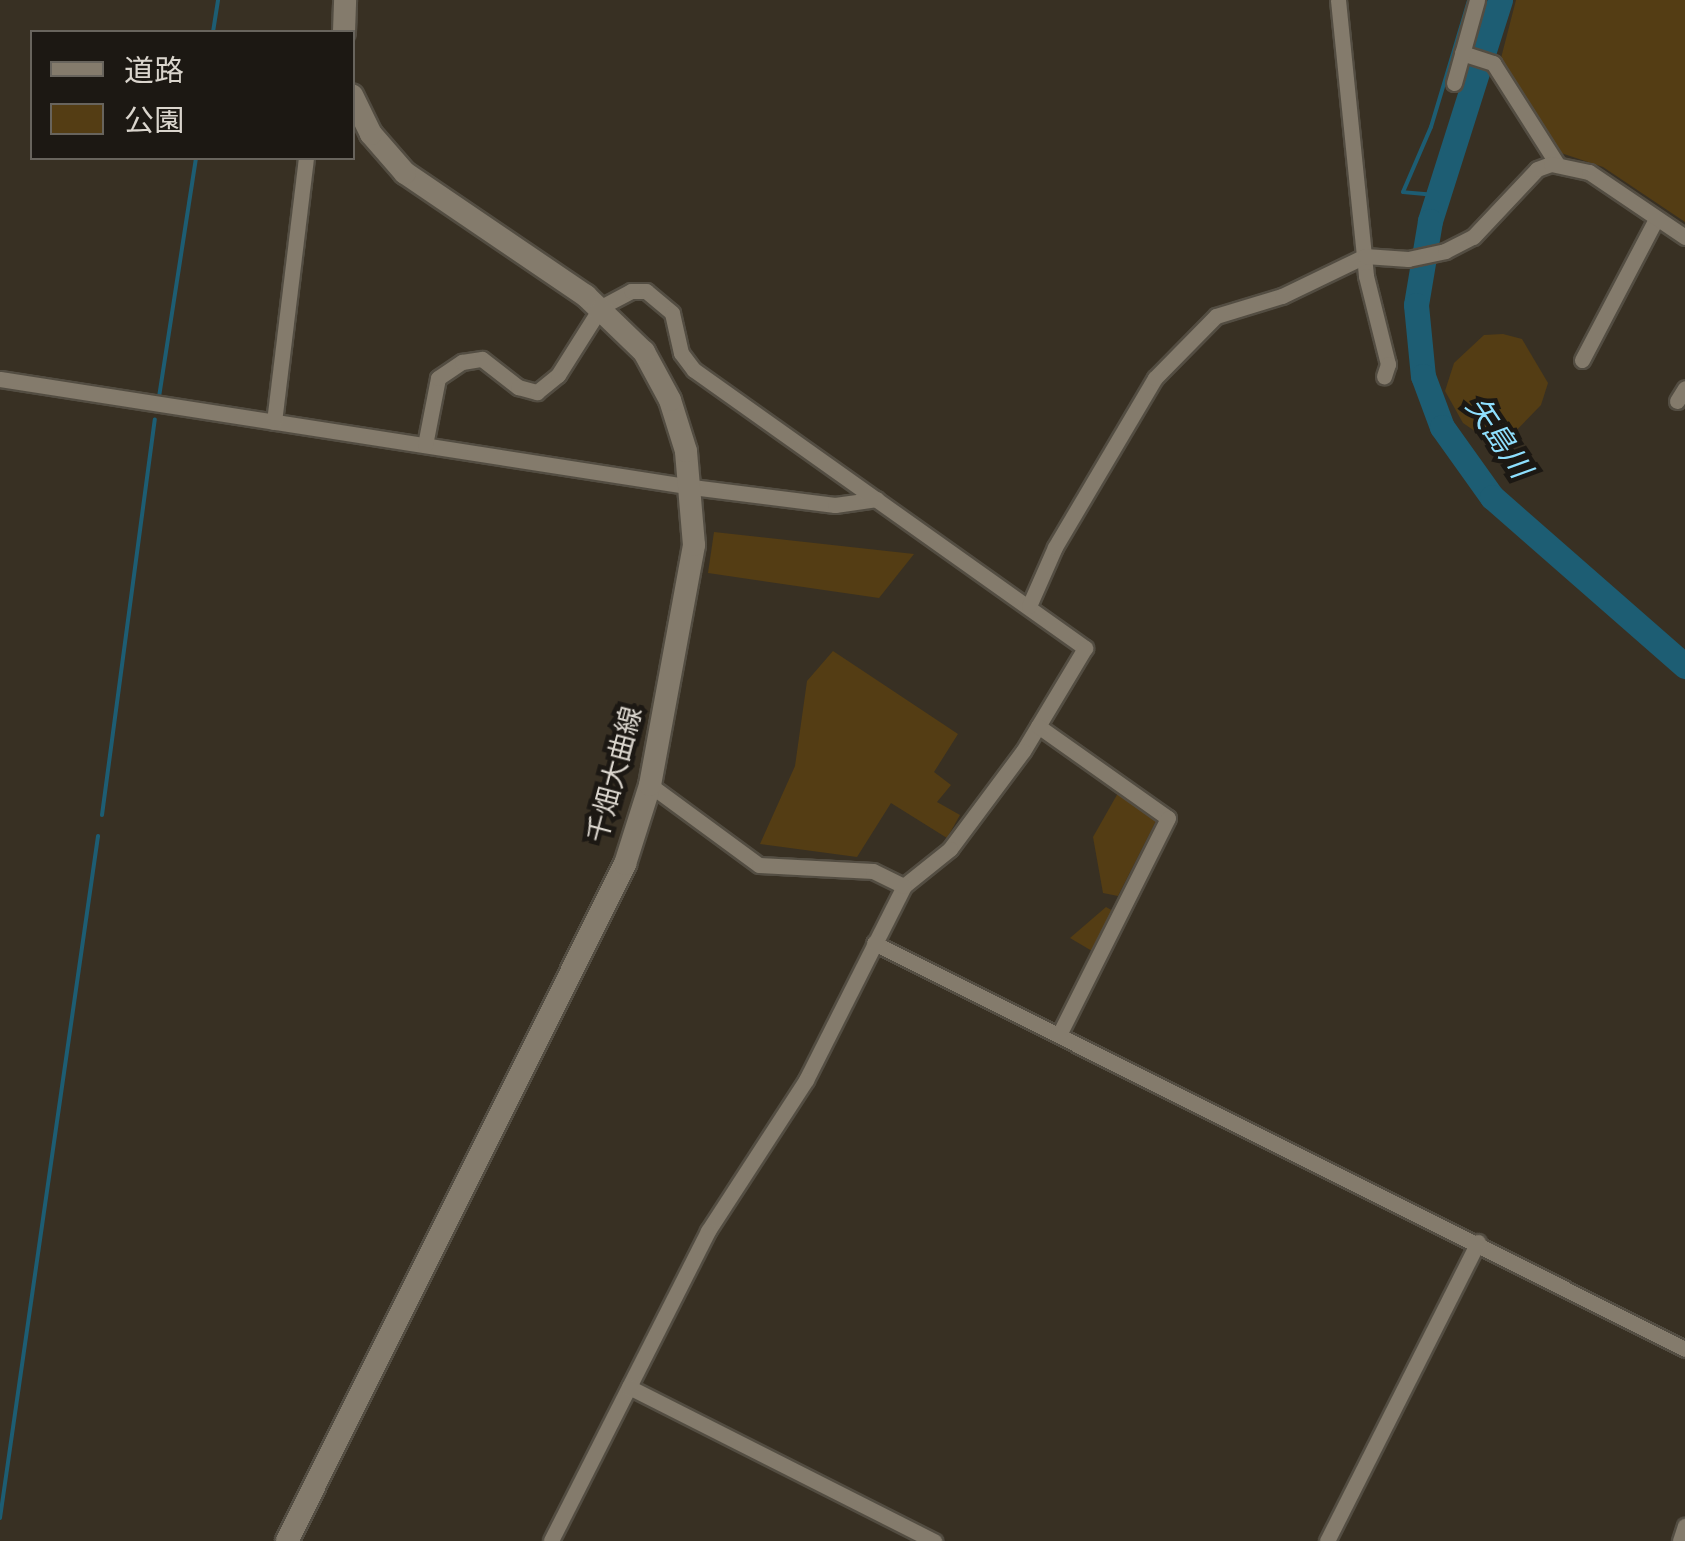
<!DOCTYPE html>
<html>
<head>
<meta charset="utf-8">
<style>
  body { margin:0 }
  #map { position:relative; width:1685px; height:1541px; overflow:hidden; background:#383023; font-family:Overpass,"Noto Sans JP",sans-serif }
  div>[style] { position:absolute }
  .green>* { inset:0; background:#543d14 }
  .stream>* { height:4px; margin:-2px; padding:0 2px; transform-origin:2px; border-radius:2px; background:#1d5d73 }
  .river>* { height:25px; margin:-12.5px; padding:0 12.5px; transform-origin:12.5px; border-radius:12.5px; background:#1d5d73 }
  .roads { filter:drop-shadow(2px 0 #534d42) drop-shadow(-2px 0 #534d42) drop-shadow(0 2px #534d42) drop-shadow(0 -2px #534d42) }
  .minor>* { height:15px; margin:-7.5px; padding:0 7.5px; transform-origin:7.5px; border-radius:7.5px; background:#847b6c }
  .secondary>* { height:22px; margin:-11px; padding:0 11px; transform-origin:11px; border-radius:11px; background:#847b6c }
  span { translate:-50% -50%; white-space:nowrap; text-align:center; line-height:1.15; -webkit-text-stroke:9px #1c1813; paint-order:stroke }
  .street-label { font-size:28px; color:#dad5cd }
  .water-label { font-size:30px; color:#8edffe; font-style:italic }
  .legend { position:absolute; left:30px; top:30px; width:325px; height:130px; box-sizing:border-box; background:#1c1813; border:2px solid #68645d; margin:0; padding:12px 18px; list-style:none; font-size:30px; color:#dad5cd }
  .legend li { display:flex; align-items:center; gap:20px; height:50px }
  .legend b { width:50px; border:2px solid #68645d }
</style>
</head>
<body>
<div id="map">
  <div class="green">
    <i style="clip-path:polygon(1516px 0,1685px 0,1685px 222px,1603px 167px,1555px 151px,1500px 62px)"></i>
    <i style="clip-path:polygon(1503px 334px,1522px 339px,1548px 383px,1541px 405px,1508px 439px,1491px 442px,1463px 423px,1445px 391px,1454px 363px,1484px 335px)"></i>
    <i style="clip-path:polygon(714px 532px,914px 554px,879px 598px,708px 573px)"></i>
    <i style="clip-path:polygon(833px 651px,958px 734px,934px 772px,951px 785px,937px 802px,960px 815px,947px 838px,891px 803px,857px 857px,760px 844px,795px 766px,807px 681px)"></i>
    <i style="clip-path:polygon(1118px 793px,1156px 821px,1118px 896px,1103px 893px,1093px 837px)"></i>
    <i style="clip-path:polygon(1106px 907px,1113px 911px,1092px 951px,1070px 938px)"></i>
  </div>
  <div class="stream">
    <i style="left:213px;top:32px;width:32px;rotate:-81deg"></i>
    <i style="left:1436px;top:195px;width:33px;rotate:-175deg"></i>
    <i style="left:1403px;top:192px;width:71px;rotate:-66.7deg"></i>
    <i style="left:1431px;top:127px;width:133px;rotate:-73.3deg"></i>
    <i style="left:159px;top:397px;width:242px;rotate:-81.2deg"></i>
    <i style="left:102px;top:815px;width:399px;rotate:-82.4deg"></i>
    <i style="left:0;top:1518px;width:689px;rotate:-81.82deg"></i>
  </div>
  <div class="river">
    <i style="left:1500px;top:0;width:232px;rotate:107.6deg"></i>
    <i style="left:1430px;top:221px;width:85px;rotate:99.5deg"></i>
    <i style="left:1416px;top:305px;width:71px;rotate:84.4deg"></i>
    <i style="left:1423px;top:376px;width:54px;rotate:69.6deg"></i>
    <i style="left:1442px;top:427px;width:86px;rotate:54.5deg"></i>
    <i style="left:1492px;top:497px;width:257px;rotate:41.2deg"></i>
  </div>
  <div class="roads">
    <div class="minor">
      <i style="left:1338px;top:0;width:277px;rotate:84.2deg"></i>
      <i style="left:1366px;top:276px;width:91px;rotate:76deg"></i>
      <i style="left:1388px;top:364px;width:13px;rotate:108deg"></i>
      <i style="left:1462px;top:53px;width:33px;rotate:18deg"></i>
      <i style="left:1493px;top:63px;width:120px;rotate:57.6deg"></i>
      <i style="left:1454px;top:83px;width:86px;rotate:-74.5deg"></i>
      <i style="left:1582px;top:360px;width:159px;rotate:-62.3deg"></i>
      <i style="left:0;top:379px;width:700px;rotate:8.87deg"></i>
      <i style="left:692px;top:487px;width:144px;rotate:7.2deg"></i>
      <i style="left:835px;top:505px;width:42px;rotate:-8.1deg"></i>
      <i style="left:1677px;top:401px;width:15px;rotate:-58deg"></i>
      <i style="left:274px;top:422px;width:266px;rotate:-83.1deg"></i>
      <i style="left:425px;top:445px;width:68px;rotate:-79deg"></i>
      <i style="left:438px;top:378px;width:29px;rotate:-34deg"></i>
      <i style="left:462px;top:362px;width:20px;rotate:-9deg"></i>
      <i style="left:482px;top:359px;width:46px;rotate:37.9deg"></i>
      <i style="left:518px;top:387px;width:20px;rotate:15deg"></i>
      <i style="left:537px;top:392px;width:27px;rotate:-39deg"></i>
      <i style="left:558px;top:375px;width:80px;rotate:-57.7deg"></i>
      <i style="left:601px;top:307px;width:34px;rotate:-28deg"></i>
      <i style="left:631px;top:291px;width:15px"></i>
      <i style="left:646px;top:291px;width:34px;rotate:40deg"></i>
      <i style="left:672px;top:313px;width:41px;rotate:77.3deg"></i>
      <i style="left:681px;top:353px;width:21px;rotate:53deg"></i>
      <i style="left:694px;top:370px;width:480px;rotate:35.4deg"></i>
      <i style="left:1085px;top:648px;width:120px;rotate:121deg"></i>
      <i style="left:1023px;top:751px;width:122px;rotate:126.7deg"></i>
      <i style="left:950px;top:849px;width:59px;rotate:141.2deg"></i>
      <i style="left:904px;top:886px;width:217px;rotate:116.8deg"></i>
      <i style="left:806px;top:1080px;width:180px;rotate:123deg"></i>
      <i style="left:708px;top:1231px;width:347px;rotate:116.9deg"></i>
      <i style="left:1029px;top:606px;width:64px;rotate:-66.2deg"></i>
      <i style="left:1055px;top:547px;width:196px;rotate:-59.4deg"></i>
      <i style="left:1155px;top:378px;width:87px;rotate:-45.5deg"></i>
      <i style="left:1216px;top:316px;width:69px;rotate:-16.9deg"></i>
      <i style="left:1282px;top:296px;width:92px;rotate:-25.7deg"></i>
      <i style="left:1365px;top:256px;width:43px;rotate:4deg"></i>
      <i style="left:1408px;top:259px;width:38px;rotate:-12deg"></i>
      <i style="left:1445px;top:251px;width:31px;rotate:-27deg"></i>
      <i style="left:1473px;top:237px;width:93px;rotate:-46.7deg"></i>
      <i style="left:1537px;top:169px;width:15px;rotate:-20deg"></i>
      <i style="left:1551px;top:164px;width:39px;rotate:12deg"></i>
      <i style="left:1589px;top:172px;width:116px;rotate:34.1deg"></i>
      <i style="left:1038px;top:726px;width:159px;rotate:35.3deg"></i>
      <i style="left:1168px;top:818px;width:241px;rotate:116.7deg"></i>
      <i style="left:650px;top:785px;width:135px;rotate:36.3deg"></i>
      <i style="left:759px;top:865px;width:114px;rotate:3deg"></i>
      <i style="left:873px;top:871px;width:34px;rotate:26deg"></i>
      <i style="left:874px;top:943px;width:907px;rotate:26.59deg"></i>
      <i style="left:629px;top:1387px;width:342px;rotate:26.8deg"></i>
      <i style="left:1327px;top:1541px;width:335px;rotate:-63.2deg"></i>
      <i style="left:1680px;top:1541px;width:16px;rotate:-72deg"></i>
    </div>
    <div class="secondary">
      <i style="left:344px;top:32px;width:32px;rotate:-88deg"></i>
      <i style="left:287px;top:1541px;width:757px;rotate:-63.47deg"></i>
      <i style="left:625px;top:864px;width:83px;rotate:-72.4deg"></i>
      <i style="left:650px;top:785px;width:244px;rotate:-79.6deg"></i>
      <i style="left:694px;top:545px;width:94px;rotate:-94.9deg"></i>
      <i style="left:686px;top:451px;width:53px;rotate:-107.4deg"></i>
      <i style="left:670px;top:400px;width:55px;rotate:-118.4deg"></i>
      <i style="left:644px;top:352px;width:81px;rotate:-136deg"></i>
      <i style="left:586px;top:296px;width:219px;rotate:-145.8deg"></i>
      <i style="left:405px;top:173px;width:52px;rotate:-131.1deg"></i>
      <i style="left:371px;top:134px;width:43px;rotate:-116deg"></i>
    </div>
  </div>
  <div class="street-label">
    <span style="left:617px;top:775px;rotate:-75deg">千畑大曲線</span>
  </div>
  <div class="water-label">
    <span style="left:1496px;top:439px;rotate:56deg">矢島川</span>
  </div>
  <ul class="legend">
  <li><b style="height:12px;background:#847b6c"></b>道路</li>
  <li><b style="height:28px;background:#543d14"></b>公園</li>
  </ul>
</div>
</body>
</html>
